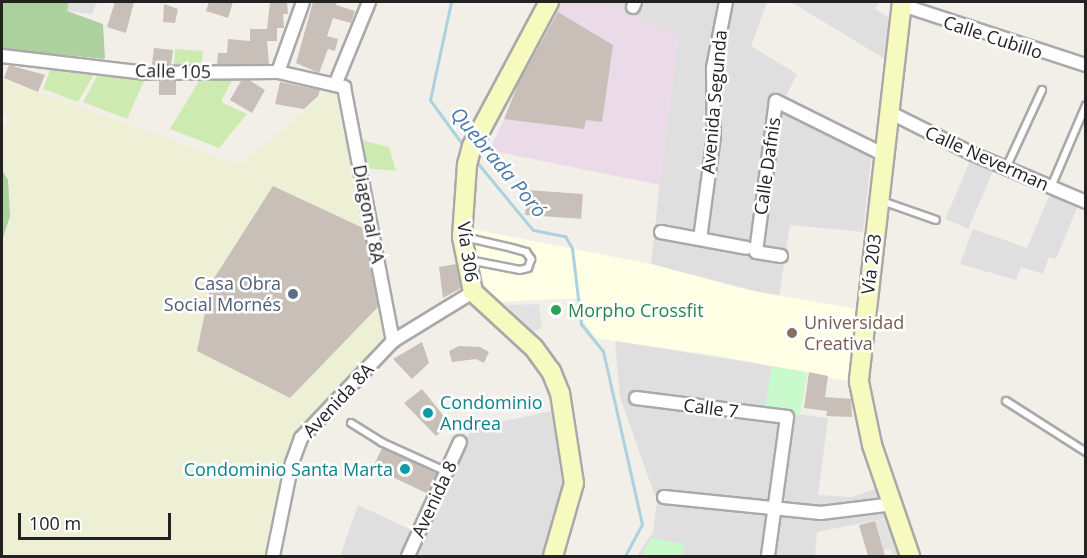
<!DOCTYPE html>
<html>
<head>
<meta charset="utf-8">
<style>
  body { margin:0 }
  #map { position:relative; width:1087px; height:558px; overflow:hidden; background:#f2efe9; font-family:"Open Sans",sans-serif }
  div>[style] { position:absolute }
  .residential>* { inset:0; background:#e0dfdf; transform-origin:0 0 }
  .industrial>* { inset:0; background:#ebdbe8 }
  .education>* { inset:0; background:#ffffe5 }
  .farmland>* { inset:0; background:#eef0d5 }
  .grass>* { inset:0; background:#cdebb0; transform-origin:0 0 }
  .forest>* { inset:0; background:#add19e }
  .park>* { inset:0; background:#c8facc; transform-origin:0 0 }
  .parking>* { inset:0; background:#e2e2e2 }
  .stream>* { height:3px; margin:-1.5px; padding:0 1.5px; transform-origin:1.5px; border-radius:1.5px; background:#aad3df }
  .building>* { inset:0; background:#c7bfb8; transform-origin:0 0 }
  .roads { filter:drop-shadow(2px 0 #a9a9a9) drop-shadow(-2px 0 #a9a9a9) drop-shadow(0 2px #a9a9a9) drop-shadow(0 -2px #a9a9a9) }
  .lane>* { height:6px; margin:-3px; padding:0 3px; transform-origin:3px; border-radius:3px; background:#fff }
  .street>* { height:12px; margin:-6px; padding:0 6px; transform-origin:6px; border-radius:6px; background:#fff }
  .secondary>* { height:18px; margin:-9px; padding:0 9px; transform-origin:9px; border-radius:9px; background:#f7fabf }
  .dots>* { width:16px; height:16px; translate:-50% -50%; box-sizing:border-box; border:3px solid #fff; border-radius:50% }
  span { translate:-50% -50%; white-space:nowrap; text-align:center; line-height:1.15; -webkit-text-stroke:5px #fff; paint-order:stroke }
  .street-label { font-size:18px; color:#222 }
  .service-label { font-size:18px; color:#4e5e75 }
  .right { translate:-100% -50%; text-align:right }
  .leisure-label { font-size:18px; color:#27864d }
  .left { translate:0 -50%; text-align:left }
  .education-label { font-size:18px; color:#785e54 }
  .culture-label { font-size:18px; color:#0d838f }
  .water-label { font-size:20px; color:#4a7aab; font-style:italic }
  .frame { position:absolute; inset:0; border:3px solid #222; pointer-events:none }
  .scale { position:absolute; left:18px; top:513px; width:153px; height:27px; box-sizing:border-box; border:3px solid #222; border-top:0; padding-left:8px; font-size:18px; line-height:21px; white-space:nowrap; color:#222; -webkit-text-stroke:4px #fff; paint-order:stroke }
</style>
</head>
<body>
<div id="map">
  <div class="residential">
    <i style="clip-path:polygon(69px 2px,97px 2px,92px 14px,67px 11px)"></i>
    <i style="clip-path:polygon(610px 2px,767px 2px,751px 46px,797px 74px,786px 96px,873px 142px,863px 232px,790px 225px,779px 297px,651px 264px,660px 181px)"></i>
    <i style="clip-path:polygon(791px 2px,879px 2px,875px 9px,891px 19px,885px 59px)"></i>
    <i style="left:970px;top:161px;width:25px;height:63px;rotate:23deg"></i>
    <i style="clip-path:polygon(1050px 194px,1078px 206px,1056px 259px,1049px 257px,1043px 274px,1021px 267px,1016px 280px,960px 264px,973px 229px,1027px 248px)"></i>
    <i style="clip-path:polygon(615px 341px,772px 366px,766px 410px,828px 418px,818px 495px,852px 497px,883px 486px,893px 517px,817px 532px,815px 556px,637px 556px,653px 532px,657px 502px,620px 397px)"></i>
    <i style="clip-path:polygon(552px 411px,565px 475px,542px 556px,418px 556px,471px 428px)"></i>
    <i style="clip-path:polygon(358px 505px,414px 531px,403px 556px,340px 556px)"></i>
  </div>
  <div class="industrial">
    <i style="clip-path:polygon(561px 2px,610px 2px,679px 37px,660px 185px,489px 150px)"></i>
  </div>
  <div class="education">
    <i style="clip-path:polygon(471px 229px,651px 264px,747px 290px,862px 310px,853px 382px,720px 356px,596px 338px,584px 322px,581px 298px,498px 302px,484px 284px)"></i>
  </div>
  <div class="farmland">
    <i style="clip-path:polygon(2px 79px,239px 165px,328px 92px,336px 94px,364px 229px,273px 186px,211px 283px,197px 350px,290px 398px,379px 306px,386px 338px,294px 433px,266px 556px,2px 556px,2px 241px,10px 216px,8px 180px,2px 170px,2px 131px,10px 120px,2px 108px)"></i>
  </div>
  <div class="grass">
    <i style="left:175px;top:49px;width:28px;height:19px;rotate:4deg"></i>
    <i style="clip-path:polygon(51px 67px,96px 71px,78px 102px,43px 89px)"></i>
    <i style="clip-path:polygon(99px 73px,146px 77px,127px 119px,83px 102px)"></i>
    <i style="clip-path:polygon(202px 76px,234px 76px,221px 102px,247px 114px,219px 148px,170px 129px)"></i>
    <i style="clip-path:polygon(361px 140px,389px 147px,396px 171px,365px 168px)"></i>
  </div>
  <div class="forest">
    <i style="clip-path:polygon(2px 2px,69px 2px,67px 11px,103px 24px,105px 59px,2px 49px)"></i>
    <i style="clip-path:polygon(2px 170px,8px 180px,10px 216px,2px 241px)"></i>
  </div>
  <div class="park">
    <i style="left:772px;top:366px;width:36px;height:44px;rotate:10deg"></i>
    <i style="clip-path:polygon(651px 538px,684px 544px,682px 556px,642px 556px)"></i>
  </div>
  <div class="parking">
    <i style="clip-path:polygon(539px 304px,542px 328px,533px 331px,506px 305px)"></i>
    <i style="clip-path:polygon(893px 517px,903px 552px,893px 555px,890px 549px,883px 551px,875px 521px)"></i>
  </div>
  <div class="stream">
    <i style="left:451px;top:2px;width:100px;rotate:102.1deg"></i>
    <i style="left:430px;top:100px;width:59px;rotate:53.9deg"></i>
    <i style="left:475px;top:160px;width:91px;rotate:50.4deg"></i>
    <i style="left:533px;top:230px;width:33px;rotate:11deg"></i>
    <i style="left:565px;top:236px;width:14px;rotate:60deg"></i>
    <i style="left:572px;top:248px;width:77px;rotate:83.2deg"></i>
    <i style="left:581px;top:324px;width:35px;rotate:51deg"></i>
    <i style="left:603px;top:351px;width:177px;rotate:77.3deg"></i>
    <i style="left:642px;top:524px;width:36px;rotate:118deg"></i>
  </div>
  <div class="building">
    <i style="clip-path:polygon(115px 2px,134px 2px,126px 33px,107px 27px)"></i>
    <i style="clip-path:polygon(209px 2px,233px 2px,228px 18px,206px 11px)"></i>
    <i style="clip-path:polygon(270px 2px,287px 2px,288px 14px,283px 14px,284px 28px,277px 28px,277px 41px,267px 41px,269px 64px,217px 64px,218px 53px,227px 53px,228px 39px,250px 41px,250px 29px,267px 29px)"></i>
    <i style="clip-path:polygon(313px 2px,337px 2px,336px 5px,355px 11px,351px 23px,333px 18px,327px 36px,338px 39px,335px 51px,328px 49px,319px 73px,296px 63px)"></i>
    <i style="clip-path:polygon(164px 4px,178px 9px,175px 23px,163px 22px)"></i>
    <i style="clip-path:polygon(558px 12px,613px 45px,602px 122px,586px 120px,584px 129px,504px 119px,518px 84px)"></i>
    <i style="clip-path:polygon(154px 48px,173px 50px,171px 65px,152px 65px)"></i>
    <i style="clip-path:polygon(9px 65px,45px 75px,38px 92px,4px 78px)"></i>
    <i style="clip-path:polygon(249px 80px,265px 90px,252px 113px,230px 100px,241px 81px)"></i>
    <i style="left:159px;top:81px;width:17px;height:14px"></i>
    <i style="clip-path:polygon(280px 82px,320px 90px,318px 96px,304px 109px,275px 104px)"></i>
    <i style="clip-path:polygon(273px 186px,363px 228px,378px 307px,290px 398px,197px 351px,211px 283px)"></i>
    <i style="left:527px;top:190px;width:56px;height:25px;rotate:4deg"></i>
    <i style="clip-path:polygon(456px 264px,461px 288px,443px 298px,439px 267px)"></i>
    <i style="clip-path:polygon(422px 342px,429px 363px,412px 379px,393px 359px)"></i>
    <i style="clip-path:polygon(459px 346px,480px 347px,489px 352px,484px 363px,476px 359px,452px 362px,449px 351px)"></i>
    <i style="clip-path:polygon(809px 372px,828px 376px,825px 397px,851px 399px,852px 417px,826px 416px,827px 411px,804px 408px)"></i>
    <i style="clip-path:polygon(422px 389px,450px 424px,436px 436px,404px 403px)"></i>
    <i style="left:382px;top:448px;width:60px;height:22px;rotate:25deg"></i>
    <i style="clip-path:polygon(875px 521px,885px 556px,868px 556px,859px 525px)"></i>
  </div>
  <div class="roads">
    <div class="lane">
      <i style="left:1006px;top:168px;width:86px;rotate:-65.2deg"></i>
      <i style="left:1051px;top:187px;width:89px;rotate:-66.9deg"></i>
      <i style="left:882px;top:201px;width:57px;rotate:19.4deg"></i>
      <i style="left:464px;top:237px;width:49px;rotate:12.9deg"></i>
      <i style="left:512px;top:248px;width:15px;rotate:16deg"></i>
      <i style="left:526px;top:252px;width:9px;rotate:54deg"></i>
      <i style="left:531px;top:259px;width:9px;rotate:108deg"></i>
      <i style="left:528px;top:268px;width:8px;rotate:166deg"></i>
      <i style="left:520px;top:270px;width:52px;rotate:-168.9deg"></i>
      <i style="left:1006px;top:401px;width:95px;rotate:32.5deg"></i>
      <i style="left:351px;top:423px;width:36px;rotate:32deg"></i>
      <i style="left:381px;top:442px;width:72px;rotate:24.4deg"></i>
    </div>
    <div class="street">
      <i style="left:902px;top:5px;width:194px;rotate:18.1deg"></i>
      <i style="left:633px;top:7px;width:5px;rotate:-68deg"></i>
      <i style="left:2px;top:56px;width:145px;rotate:6.7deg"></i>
      <i style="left:146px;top:73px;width:132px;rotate:-0.4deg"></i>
      <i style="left:278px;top:72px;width:68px;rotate:12.8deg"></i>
      <i style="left:344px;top:87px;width:259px;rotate:79.1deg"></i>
      <i style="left:278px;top:72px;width:74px;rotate:-70.3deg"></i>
      <i style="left:335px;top:85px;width:90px;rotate:-67.7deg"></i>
      <i style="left:889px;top:112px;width:94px;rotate:26.6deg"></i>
      <i style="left:973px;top:154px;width:123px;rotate:23deg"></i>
      <i style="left:661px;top:232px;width:87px;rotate:10.5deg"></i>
      <i style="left:700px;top:239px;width:105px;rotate:-82.3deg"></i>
      <i style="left:714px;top:135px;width:67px;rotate:-90.9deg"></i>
      <i style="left:713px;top:68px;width:67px;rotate:-78.9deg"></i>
      <i style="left:781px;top:256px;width:25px;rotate:-171deg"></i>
      <i style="left:756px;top:252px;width:152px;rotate:-82.5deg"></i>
      <i style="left:776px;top:101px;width:119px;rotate:26.4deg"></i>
      <i style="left:636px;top:398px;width:152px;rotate:7.2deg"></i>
      <i style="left:787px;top:417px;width:140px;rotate:97.8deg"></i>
      <i style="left:664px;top:497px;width:158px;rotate:5.8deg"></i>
      <i style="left:821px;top:513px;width:73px;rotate:-7.1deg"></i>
      <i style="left:273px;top:556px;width:95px;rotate:-78.5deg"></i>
      <i style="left:292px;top:463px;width:27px;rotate:-70deg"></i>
      <i style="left:301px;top:438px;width:134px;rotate:-46.5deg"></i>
      <i style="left:393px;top:341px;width:94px;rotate:-31.5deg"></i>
      <i style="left:408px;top:556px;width:125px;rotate:-65.5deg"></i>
    </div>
    <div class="secondary">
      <i style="left:549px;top:2px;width:163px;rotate:118.1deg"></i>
      <i style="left:472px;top:146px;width:20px;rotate:105deg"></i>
      <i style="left:467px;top:165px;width:72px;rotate:94deg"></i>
      <i style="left:462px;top:237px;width:56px;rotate:78.7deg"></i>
      <i style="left:473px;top:292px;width:83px;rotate:42.6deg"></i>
      <i style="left:534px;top:348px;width:29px;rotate:54deg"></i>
      <i style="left:551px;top:371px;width:24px;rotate:68deg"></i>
      <i style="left:560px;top:393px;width:91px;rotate:81.2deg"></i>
      <i style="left:574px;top:483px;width:76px;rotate:106deg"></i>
      <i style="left:902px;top:2px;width:382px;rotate:96.5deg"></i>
      <i style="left:859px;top:382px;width:64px;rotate:78.3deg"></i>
      <i style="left:872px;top:445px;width:117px;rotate:71.1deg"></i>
    </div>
  </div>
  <div class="dots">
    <i style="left:293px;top:294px;background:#5c6f8a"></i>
    <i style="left:556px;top:310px;background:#2e9e5b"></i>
    <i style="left:792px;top:333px;background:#8d6e63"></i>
    <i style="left:428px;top:413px;background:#0f9aa8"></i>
    <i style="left:405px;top:469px;background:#0f9aa8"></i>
  </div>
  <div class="street-label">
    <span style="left:993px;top:37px;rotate:18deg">Calle Cubillo</span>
    <span style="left:173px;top:71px;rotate:1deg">Calle 105</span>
    <span style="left:714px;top:102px;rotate:-85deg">Avenida Segunda</span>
    <span style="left:987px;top:158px;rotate:24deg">Calle Neverman</span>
    <span style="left:767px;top:166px;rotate:-82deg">Calle Dafnis</span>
    <span style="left:369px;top:214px;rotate:79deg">Diagonal 8A</span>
    <span style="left:468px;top:252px;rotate:82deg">Vía 306</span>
    <span style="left:871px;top:264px;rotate:-83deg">Vía 203</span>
    <span style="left:338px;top:400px;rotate:-47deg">Avenida 8A</span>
    <span style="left:711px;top:408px;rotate:7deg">Calle 7</span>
    <span style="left:434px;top:499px;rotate:-65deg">Avenida 8</span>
  </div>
  <div class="service-label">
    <span class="right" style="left:281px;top:294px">Casa Obra<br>Social Mornés</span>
  </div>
  <div class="leisure-label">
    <span class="left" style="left:568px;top:310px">Morpho Crossfit</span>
  </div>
  <div class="education-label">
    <span class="left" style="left:804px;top:333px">Universidad<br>Creativa</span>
  </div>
  <div class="culture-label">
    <span class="left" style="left:440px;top:413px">Condominio<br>Andrea</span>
    <span class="right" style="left:393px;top:469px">Condominio Santa Marta</span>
  </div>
  <div class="water-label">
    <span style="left:499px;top:162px;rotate:50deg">Quebrada Poró</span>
  </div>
  <div class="frame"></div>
  <div class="scale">100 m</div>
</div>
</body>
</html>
